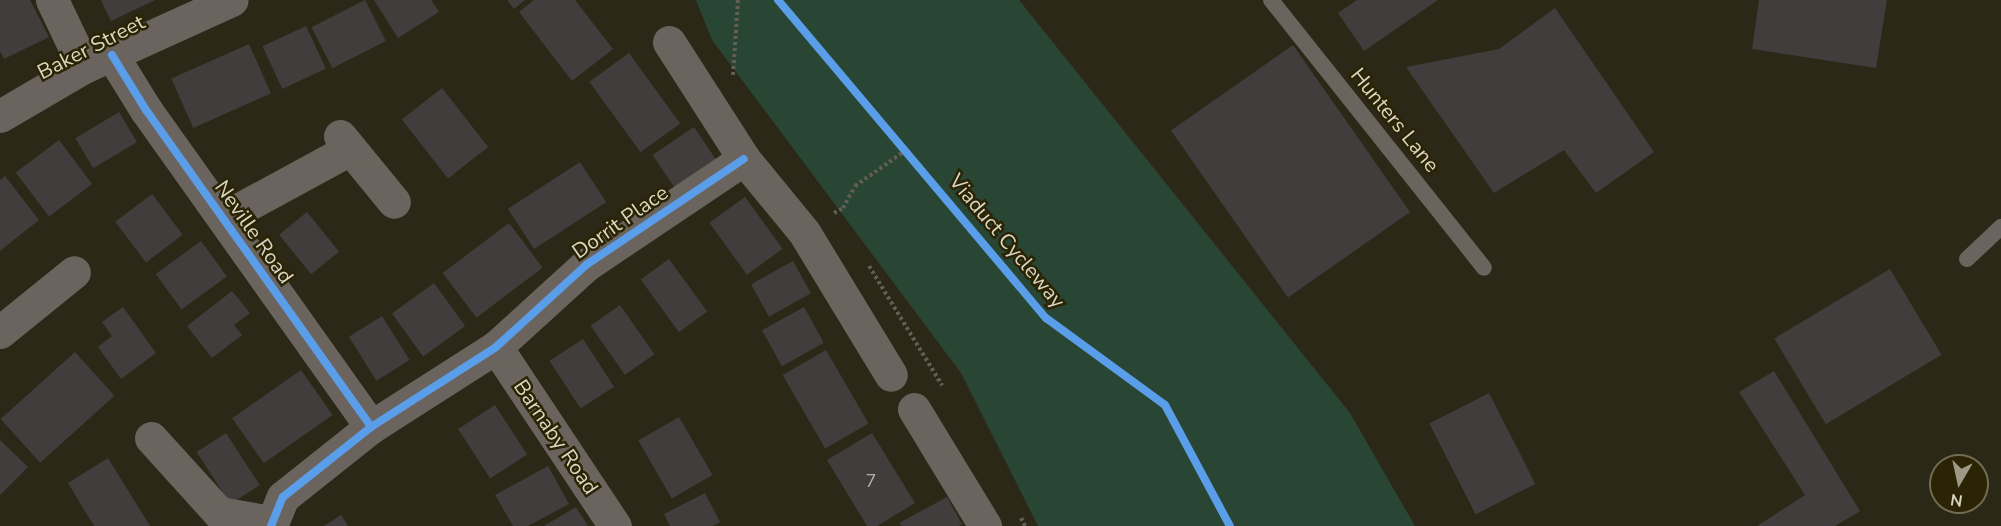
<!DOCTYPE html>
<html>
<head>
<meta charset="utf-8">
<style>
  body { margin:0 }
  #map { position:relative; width:2001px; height:526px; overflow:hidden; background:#2c2817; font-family:"Nunito Sans",sans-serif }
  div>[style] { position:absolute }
  .green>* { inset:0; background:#294534 }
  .building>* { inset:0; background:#403d3c; transform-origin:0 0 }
  .path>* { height:4px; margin-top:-2px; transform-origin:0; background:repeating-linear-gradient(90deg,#635e55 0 3px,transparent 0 6px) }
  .lane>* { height:16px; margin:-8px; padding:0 8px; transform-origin:8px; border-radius:8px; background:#6b645e }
  .street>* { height:33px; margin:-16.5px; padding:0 16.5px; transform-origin:16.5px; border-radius:16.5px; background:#6b645e }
  .cycleway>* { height:8px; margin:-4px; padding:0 4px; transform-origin:4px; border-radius:4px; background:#5a9eea }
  span { translate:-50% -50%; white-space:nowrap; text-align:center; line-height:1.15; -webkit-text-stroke:5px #2b2404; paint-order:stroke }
  .number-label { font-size:18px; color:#b3b0a2 }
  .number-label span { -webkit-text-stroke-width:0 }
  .street-label { font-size:21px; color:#d9d6c4 }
  .north { position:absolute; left:1929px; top:454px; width:60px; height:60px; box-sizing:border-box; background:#2b2404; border:2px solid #716b51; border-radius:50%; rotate:189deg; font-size:16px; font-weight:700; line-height:24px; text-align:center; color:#d9d6c4 }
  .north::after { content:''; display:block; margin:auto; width:21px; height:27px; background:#9c9987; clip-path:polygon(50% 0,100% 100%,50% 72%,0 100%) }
</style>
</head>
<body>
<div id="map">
  <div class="green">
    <i style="clip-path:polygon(696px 0,1019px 0,1350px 413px,1415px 526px,1038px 526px,961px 373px,712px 40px)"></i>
  </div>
  <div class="building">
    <i style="clip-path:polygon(0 0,30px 0,49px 37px,4px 59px,0 51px)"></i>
    <i style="clip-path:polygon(101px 0,155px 0,111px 21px)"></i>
    <i style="left:365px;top:0;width:46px;height:60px;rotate:63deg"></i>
    <i style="clip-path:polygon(374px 0,431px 0,439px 12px,398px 38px)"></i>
    <i style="clip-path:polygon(507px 0,525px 0,514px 9px)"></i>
    <i style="clip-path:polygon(534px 0,575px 0,613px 49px,572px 81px,519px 12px)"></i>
    <i style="clip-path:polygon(1357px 0,1438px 0,1364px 51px,1338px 13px)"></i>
    <i style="clip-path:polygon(1759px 0,1887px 0,1876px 68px,1752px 49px)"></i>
    <i style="clip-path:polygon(1555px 8px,1654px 152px,1596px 193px,1564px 150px,1494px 193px,1406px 67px,1499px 49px)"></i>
    <i style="left:306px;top:26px;width:47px;height:48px;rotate:65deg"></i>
    <i style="left:249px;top:44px;width:54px;height:85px;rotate:66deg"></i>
    <i style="left:1293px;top:45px;width:204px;height:149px;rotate:55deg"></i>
    <i style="left:629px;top:53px;width:87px;height:49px;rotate:54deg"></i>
    <i style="left:442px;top:88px;width:75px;height:51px;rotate:52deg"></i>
    <i style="left:119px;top:112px;width:35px;height:51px;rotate:59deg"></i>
    <i style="left:694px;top:127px;width:42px;height:50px;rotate:56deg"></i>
    <i style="left:59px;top:140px;width:55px;height:54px;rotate:53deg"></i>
    <i style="left:580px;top:162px;width:48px;height:86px;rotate:57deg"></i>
    <i style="clip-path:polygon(5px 176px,39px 220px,0 251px,0 180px)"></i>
    <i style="left:152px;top:194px;width:51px;height:46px;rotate:53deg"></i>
    <i style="left:745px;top:197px;width:64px;height:44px;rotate:54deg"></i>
    <i style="left:307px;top:212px;width:51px;height:36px;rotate:51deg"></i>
    <i style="left:509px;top:223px;width:56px;height:83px;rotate:53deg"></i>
    <i style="left:201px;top:241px;width:44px;height:56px;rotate:54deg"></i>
    <i style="left:669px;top:259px;width:65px;height:35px;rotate:54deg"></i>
    <i style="left:793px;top:261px;width:37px;height:48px;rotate:61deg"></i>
    <i style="left:1890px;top:269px;width:100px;height:135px;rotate:59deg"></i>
    <i style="left:434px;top:283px;width:53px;height:52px;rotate:54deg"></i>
    <i style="clip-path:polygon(232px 291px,250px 313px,234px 325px,242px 335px,212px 358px,187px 326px)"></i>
    <i style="left:620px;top:305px;width:60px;height:36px;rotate:55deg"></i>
    <i style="clip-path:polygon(123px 307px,156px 353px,121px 379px,98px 347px,112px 336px,102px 322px)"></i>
    <i style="left:804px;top:307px;width:41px;height:48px;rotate:61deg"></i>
    <i style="left:382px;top:316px;width:52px;height:39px;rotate:58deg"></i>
    <i style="left:583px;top:339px;width:57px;height:40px;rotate:57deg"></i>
    <i style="left:826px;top:350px;width:85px;height:50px;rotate:60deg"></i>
    <i style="left:75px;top:352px;width:59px;height:100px;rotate:48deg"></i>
    <i style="left:301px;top:370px;width:55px;height:84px;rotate:55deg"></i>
    <i style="clip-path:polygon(1774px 371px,1860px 511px,1835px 526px,1757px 526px,1805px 495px,1739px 392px)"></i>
    <i style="left:1489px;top:393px;width:102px;height:67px;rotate:63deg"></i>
    <i style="left:495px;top:405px;width:59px;height:44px;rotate:57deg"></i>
    <i style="left:679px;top:417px;width:67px;height:47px;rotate:60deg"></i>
    <i style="left:226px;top:433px;width:62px;height:35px;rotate:57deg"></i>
    <i style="clip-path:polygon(872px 433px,915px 503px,877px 526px,867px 526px,827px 460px)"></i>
    <i style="clip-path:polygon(0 440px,28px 467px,0 495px)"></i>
    <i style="clip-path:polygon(108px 458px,150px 526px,94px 526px,68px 483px)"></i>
    <i style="clip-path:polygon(548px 466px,569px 504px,528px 526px,513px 526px,495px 495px)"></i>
    <i style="clip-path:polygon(705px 493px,720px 522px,713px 526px,670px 526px,664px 514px)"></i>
    <i style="clip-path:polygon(947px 497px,962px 524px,959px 526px,902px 526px,899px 523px)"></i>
    <i style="clip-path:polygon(576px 507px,588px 526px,544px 526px)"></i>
    <i style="clip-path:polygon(341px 515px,348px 526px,324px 526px)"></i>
  </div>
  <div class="path">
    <i style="left:733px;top:75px;width:75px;rotate:-86.2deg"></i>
    <i style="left:834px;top:213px;width:10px;rotate:-29deg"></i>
    <i style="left:843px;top:208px;width:25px;rotate:-61deg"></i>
    <i style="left:855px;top:186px;width:62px;rotate:-35.2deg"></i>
    <i style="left:869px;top:266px;width:140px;rotate:58.5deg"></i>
    <i style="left:1021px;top:518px;width:9px;rotate:63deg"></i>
  </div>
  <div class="lane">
    <i style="left:1271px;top:0;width:342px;rotate:51.5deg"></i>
    <i style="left:1967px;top:259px;width:47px;rotate:-43.3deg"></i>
  </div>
  <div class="street">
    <i style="left:52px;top:0;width:74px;rotate:64.5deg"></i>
    <i style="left:669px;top:42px;width:139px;rotate:57.3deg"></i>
    <i style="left:744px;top:159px;width:94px;rotate:50.6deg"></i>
    <i style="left:804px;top:232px;width:167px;rotate:58.7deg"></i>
    <i style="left:112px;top:55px;width:65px;rotate:58.3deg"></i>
    <i style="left:146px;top:110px;width:389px;rotate:54.6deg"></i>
    <i style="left:0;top:116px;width:97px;rotate:-30.3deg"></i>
    <i style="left:84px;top:67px;width:162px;rotate:-24.4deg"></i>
    <i style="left:340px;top:136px;width:85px;rotate:50.7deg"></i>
    <i style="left:223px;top:218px;width:145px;rotate:-28.5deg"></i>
    <i style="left:0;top:332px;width:95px;rotate:-39deg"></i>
    <i style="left:496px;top:347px;width:215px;rotate:56.4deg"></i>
    <i style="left:914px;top:409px;width:137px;rotate:58.7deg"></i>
    <i style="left:151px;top:438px;width:101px;rotate:47.8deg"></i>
    <i style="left:219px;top:513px;width:53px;rotate:9.8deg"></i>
    <i style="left:271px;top:526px;width:31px;rotate:-68deg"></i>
    <i style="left:283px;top:497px;width:112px;rotate:-38.5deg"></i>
    <i style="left:371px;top:427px;width:148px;rotate:-32.6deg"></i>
    <i style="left:496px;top:347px;width:122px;rotate:-42.3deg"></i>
    <i style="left:586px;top:265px;width:190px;rotate:-33.9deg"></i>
  </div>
  <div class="cycleway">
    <i style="left:778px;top:0;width:416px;rotate:49.9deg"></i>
    <i style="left:1046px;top:318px;width:147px;rotate:36.2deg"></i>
    <i style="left:1165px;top:405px;width:137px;rotate:61.8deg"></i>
    <i style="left:112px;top:55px;width:65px;rotate:58.3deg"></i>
    <i style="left:146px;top:110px;width:389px;rotate:54.6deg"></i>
    <i style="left:271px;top:526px;width:31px;rotate:-68deg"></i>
    <i style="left:283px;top:497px;width:112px;rotate:-38.5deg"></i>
    <i style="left:371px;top:427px;width:148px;rotate:-32.6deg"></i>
    <i style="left:496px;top:347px;width:122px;rotate:-42.3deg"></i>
    <i style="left:586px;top:265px;width:190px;rotate:-33.9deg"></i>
  </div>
  <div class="number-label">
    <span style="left:871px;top:481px">7</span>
  </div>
  <div class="street-label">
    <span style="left:91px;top:47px;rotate:-27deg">Baker Street</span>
    <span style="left:1395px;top:120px;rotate:51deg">Hunters Lane</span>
    <span style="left:620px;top:222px;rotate:-35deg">Dorrit Place</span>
    <span style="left:254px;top:232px;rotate:55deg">Neville Road</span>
    <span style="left:1007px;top:241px;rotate:50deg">Viaduct Cycleway</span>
    <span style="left:556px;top:437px;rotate:56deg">Barnaby Road</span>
  </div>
  <div class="north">N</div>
</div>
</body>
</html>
